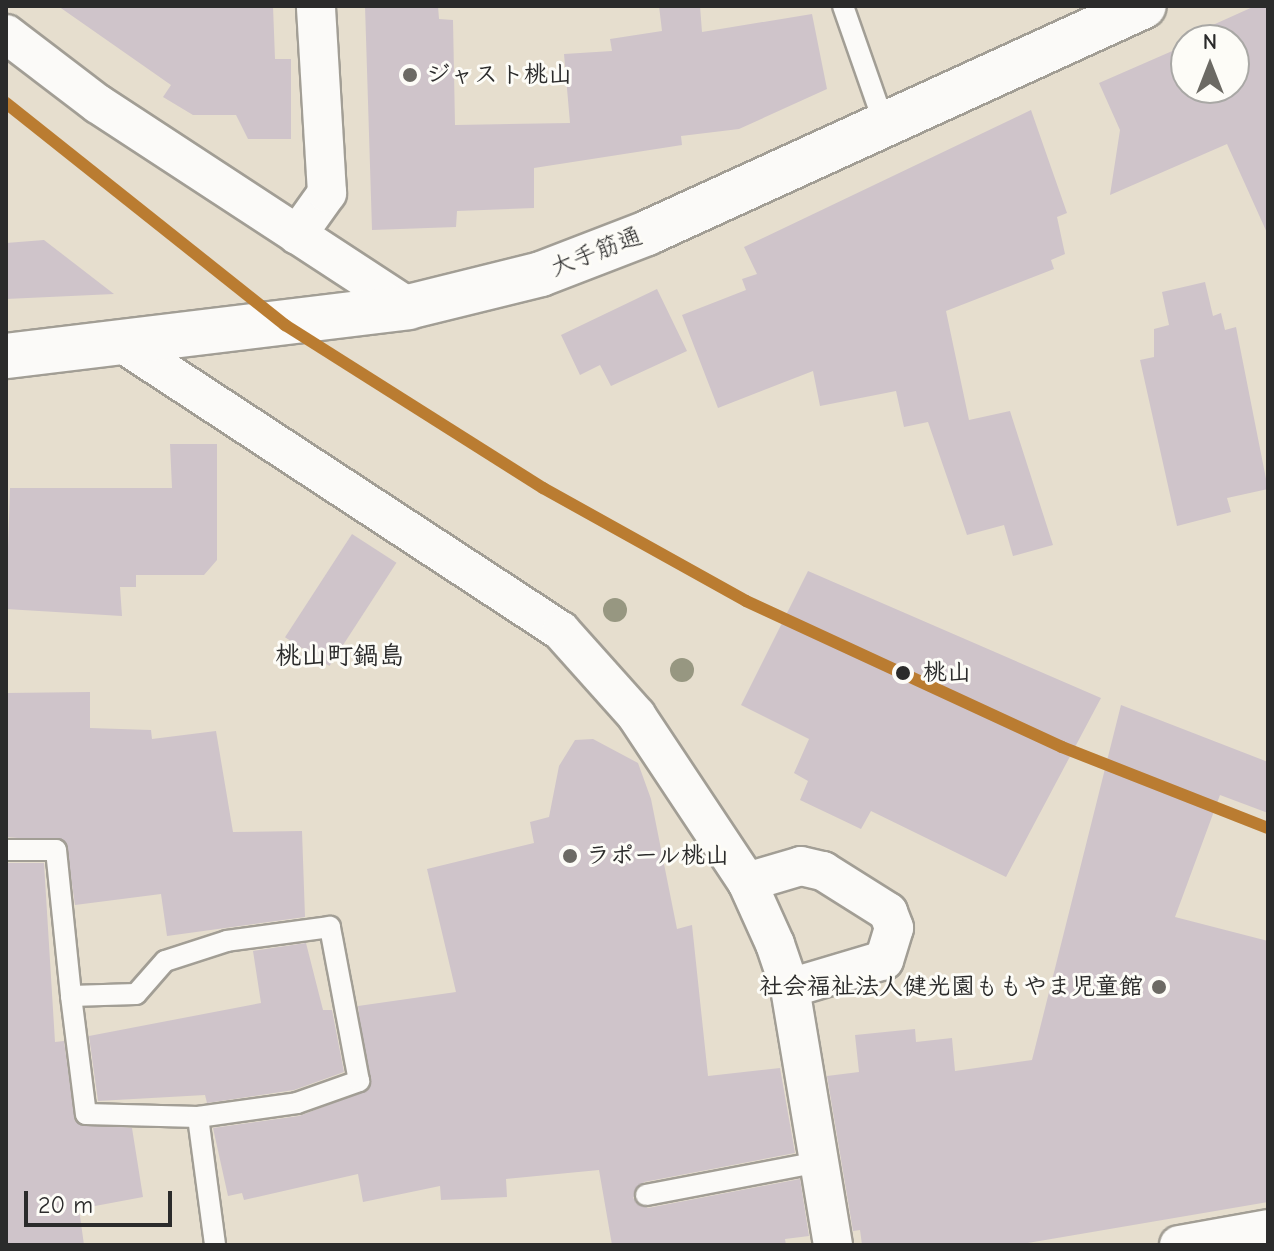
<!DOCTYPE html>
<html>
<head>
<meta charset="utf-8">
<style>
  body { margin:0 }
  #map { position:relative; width:1274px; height:1251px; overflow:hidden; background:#e6dece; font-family:"Comic Neue","Klee One",sans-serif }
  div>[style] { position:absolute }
  .building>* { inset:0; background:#cfc4ca; transform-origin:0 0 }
  .roads { filter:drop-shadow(2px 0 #a29e95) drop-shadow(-2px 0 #a29e95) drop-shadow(0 2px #a29e95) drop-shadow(0 -2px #a29e95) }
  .service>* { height:20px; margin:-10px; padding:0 10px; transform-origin:10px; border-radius:10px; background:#fbfaf8 }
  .minor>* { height:38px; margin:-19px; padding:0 19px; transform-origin:19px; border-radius:19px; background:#fbfaf8 }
  .tertiary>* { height:44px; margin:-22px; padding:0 22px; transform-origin:22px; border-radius:22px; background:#fbfaf8 }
  .rail-1>* { height:12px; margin:-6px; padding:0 6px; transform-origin:6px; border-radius:6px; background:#ba7c31 }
  .trees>* { width:24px; height:24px; margin:-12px; border-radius:50%; background:#979781 }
  .dots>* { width:22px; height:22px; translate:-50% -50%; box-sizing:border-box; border:4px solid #fdfcf7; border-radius:50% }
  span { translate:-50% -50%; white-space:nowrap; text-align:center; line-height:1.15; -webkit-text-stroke:6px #fdfcf7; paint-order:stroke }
  .poi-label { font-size:24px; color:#2b2b2b; font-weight:700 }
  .left { translate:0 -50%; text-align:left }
  .right { translate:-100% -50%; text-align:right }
  .street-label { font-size:24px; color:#2b2b2b }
  .stop-label { font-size:24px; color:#2b2b2b; font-weight:700 }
  .neighbourhood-label { font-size:26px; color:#2b2b2b; font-weight:700 }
  .frame { position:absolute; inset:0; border:8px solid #2b2b2b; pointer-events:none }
  .north { position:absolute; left:1170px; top:24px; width:80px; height:80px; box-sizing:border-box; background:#fdfcf7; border:2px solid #a9a8a5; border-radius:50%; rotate:0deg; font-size:22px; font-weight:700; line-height:32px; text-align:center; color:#2b2b2b }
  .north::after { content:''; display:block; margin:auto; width:28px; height:36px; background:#6c6a64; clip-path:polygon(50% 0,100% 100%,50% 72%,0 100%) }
  .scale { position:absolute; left:24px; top:1191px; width:148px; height:36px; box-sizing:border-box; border:4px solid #2b2b2b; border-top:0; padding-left:10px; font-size:24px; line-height:28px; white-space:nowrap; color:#2b2b2b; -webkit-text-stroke:6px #fdfcf7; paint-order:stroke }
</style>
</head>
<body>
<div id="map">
  <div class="building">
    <i style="clip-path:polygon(58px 6px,273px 6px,275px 59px,291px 59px,291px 139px,248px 139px,236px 115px,193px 115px,163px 97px,171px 85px)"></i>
    <i style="clip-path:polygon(365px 6px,438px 6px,439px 19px,453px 20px,455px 125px,570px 123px,564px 54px,612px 51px,610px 39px,662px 31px,659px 6px,700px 6px,702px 32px,812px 14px,827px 89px,739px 129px,681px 136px,682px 145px,534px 168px,534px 208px,457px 211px,456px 227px,372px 230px)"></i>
    <i style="clip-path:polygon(1255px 6px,1268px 6px,1268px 235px,1227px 144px,1110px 195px,1120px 130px,1099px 83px,1186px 45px,1186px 88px,1234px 88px,1234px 40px,1197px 40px,1195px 33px)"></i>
    <i style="clip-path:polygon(1031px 110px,1067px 213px,1057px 217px,1065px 254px,1051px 260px,1054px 269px,946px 311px,969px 420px,1010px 411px,1053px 545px,1013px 556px,1004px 525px,967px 535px,928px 422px,904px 427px,896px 391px,820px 406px,813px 371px,718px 408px,682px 315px,746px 290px,742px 279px,757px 274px,744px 247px)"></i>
    <i style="clip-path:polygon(44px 240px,114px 294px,6px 299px,6px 243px)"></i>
    <i style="clip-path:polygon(1205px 282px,1213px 316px,1221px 313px,1225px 330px,1236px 327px,1268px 489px,1227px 498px,1231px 512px,1177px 526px,1140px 360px,1154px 357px,1154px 329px,1169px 325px,1162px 292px)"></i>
    <i style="clip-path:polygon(657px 289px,687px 351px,611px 386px,600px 365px,580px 375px,561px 335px)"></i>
    <i style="clip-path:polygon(170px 444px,217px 444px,217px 560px,204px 575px,136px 575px,136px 587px,120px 587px,122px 616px,6px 609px,10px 488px,172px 488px)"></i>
    <i style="left:352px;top:534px;width:53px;height:123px;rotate:33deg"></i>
    <i style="clip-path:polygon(808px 571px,1101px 698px,1006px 877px,871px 811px,861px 829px,800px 800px,808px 781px,794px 773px,809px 739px,741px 705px)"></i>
    <i style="clip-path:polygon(90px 692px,90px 728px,151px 730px,152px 739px,216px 731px,233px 832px,302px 831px,305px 917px,167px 936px,161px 894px,75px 905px,66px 842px,6px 837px,6px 693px)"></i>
    <i style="clip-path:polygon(1121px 705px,1268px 762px,1268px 813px,1220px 795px,1175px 917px,1268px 941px,1268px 1202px,1016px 1245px,862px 1245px,860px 1230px,853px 1231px,827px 1076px,859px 1072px,855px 1035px,915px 1029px,916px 1042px,952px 1038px,955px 1071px,1032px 1060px)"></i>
    <i style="clip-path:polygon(593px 739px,638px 763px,651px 799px,677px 929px,692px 925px,708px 1076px,780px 1068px,795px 1153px,644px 1182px,633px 1198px,648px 1208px,800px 1179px,809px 1236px,785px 1239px,786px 1245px,612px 1245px,599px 1170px,506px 1179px,507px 1197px,441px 1200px,440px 1186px,363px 1202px,358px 1174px,244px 1200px,242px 1193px,228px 1196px,213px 1128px,299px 1116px,368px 1090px,358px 1006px,456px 992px,427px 869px,534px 843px,530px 822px,549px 817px,559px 766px,575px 740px)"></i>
    <i style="clip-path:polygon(6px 863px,44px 863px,55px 1042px,64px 1041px,75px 1121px,132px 1128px,143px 1197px,79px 1209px,84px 1245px,6px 1245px)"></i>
    <i style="clip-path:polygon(306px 943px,323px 1010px,332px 1010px,344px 1072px,294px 1090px,207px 1103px,205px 1095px,98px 1101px,89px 1036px,261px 1003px,253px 951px)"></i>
  </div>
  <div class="roads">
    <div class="service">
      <i style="left:843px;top:6px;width:124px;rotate:70.7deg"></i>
      <i style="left:6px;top:850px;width:50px"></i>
      <i style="left:56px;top:850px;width:147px;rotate:84.1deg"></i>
      <i style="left:71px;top:996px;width:119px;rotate:82.8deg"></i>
      <i style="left:86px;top:1114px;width:112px;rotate:1.5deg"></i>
      <i style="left:198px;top:1117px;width:100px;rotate:-8deg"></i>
      <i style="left:297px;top:1103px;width:66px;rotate:-19.5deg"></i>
      <i style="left:359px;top:1081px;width:157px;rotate:-100.7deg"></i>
      <i style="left:330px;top:927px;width:104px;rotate:172.3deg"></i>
      <i style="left:227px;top:941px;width:65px;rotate:162.1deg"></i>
      <i style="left:165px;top:961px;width:44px;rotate:131.3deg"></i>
      <i style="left:136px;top:994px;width:65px;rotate:178.2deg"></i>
      <i style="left:198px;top:1117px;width:129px;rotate:82.4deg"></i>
      <i style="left:646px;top:1195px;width:176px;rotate:-10.8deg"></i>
    </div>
    <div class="minor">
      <i style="left:6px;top:34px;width:116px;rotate:37.3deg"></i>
      <i style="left:98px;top:104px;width:371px;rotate:33.2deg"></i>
      <i style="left:297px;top:235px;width:52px;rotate:-54.5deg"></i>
      <i style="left:327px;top:193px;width:187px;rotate:-93.4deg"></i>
      <i style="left:125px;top:345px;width:521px;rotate:33.26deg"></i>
      <i style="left:561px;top:631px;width:113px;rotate:48.2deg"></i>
      <i style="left:636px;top:715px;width:201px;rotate:56.4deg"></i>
      <i style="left:747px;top:882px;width:68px;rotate:65.7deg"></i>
      <i style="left:775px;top:944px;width:46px;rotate:71.2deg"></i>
      <i style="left:790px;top:988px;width:261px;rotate:80.5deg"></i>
      <i style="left:747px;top:882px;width:56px;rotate:-16.5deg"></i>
      <i style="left:801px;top:866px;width:23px;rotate:13deg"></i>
      <i style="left:823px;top:871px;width:77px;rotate:32.2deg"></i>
      <i style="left:888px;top:912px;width:17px;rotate:69deg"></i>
      <i style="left:894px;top:928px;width:34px;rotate:107deg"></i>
      <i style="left:884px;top:960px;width:98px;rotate:163.4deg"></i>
      <i style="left:1179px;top:1245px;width:90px;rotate:-10.2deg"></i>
    </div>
    <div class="tertiary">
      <i style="left:6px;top:356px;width:405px;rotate:-6.9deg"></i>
      <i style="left:408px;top:307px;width:137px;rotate:-13.9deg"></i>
      <i style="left:541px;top:274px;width:114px;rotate:-21.1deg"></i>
      <i style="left:647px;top:233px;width:546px;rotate:-24.55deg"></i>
    </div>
  </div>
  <div class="rail-1">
    <i style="left:6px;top:103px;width:357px;rotate:38.5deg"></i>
    <i style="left:285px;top:325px;width:305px;rotate:32.3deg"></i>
    <i style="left:543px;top:488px;width:232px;rotate:29.1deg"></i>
    <i style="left:746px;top:601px;width:348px;rotate:24.8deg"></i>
    <i style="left:1062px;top:747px;width:221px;rotate:21.5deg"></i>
  </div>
  <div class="trees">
    <i style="left:615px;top:610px"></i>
    <i style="left:682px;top:670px"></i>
  </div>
  <div class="dots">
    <i style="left:410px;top:75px;background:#6c6a64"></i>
    <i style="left:903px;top:673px;background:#2b2b2b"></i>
    <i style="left:570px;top:856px;background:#6c6a64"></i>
    <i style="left:1159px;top:987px;background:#6c6a64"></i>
  </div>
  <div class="poi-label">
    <span class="left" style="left:426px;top:75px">ジャスト桃山</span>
    <span class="left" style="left:586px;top:856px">ラポール桃山</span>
    <span class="right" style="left:1143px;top:987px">社会福祉法人健光園ももやま児童館</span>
  </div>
  <div class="street-label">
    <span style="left:596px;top:252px;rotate:-21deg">大手筋通</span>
  </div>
  <div class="stop-label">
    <span class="left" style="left:923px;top:673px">桃山</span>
  </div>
  <div class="neighbourhood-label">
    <span style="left:340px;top:657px">桃山町鍋島</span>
  </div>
  <div class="frame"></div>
  <div class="north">N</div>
  <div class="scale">20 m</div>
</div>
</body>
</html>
